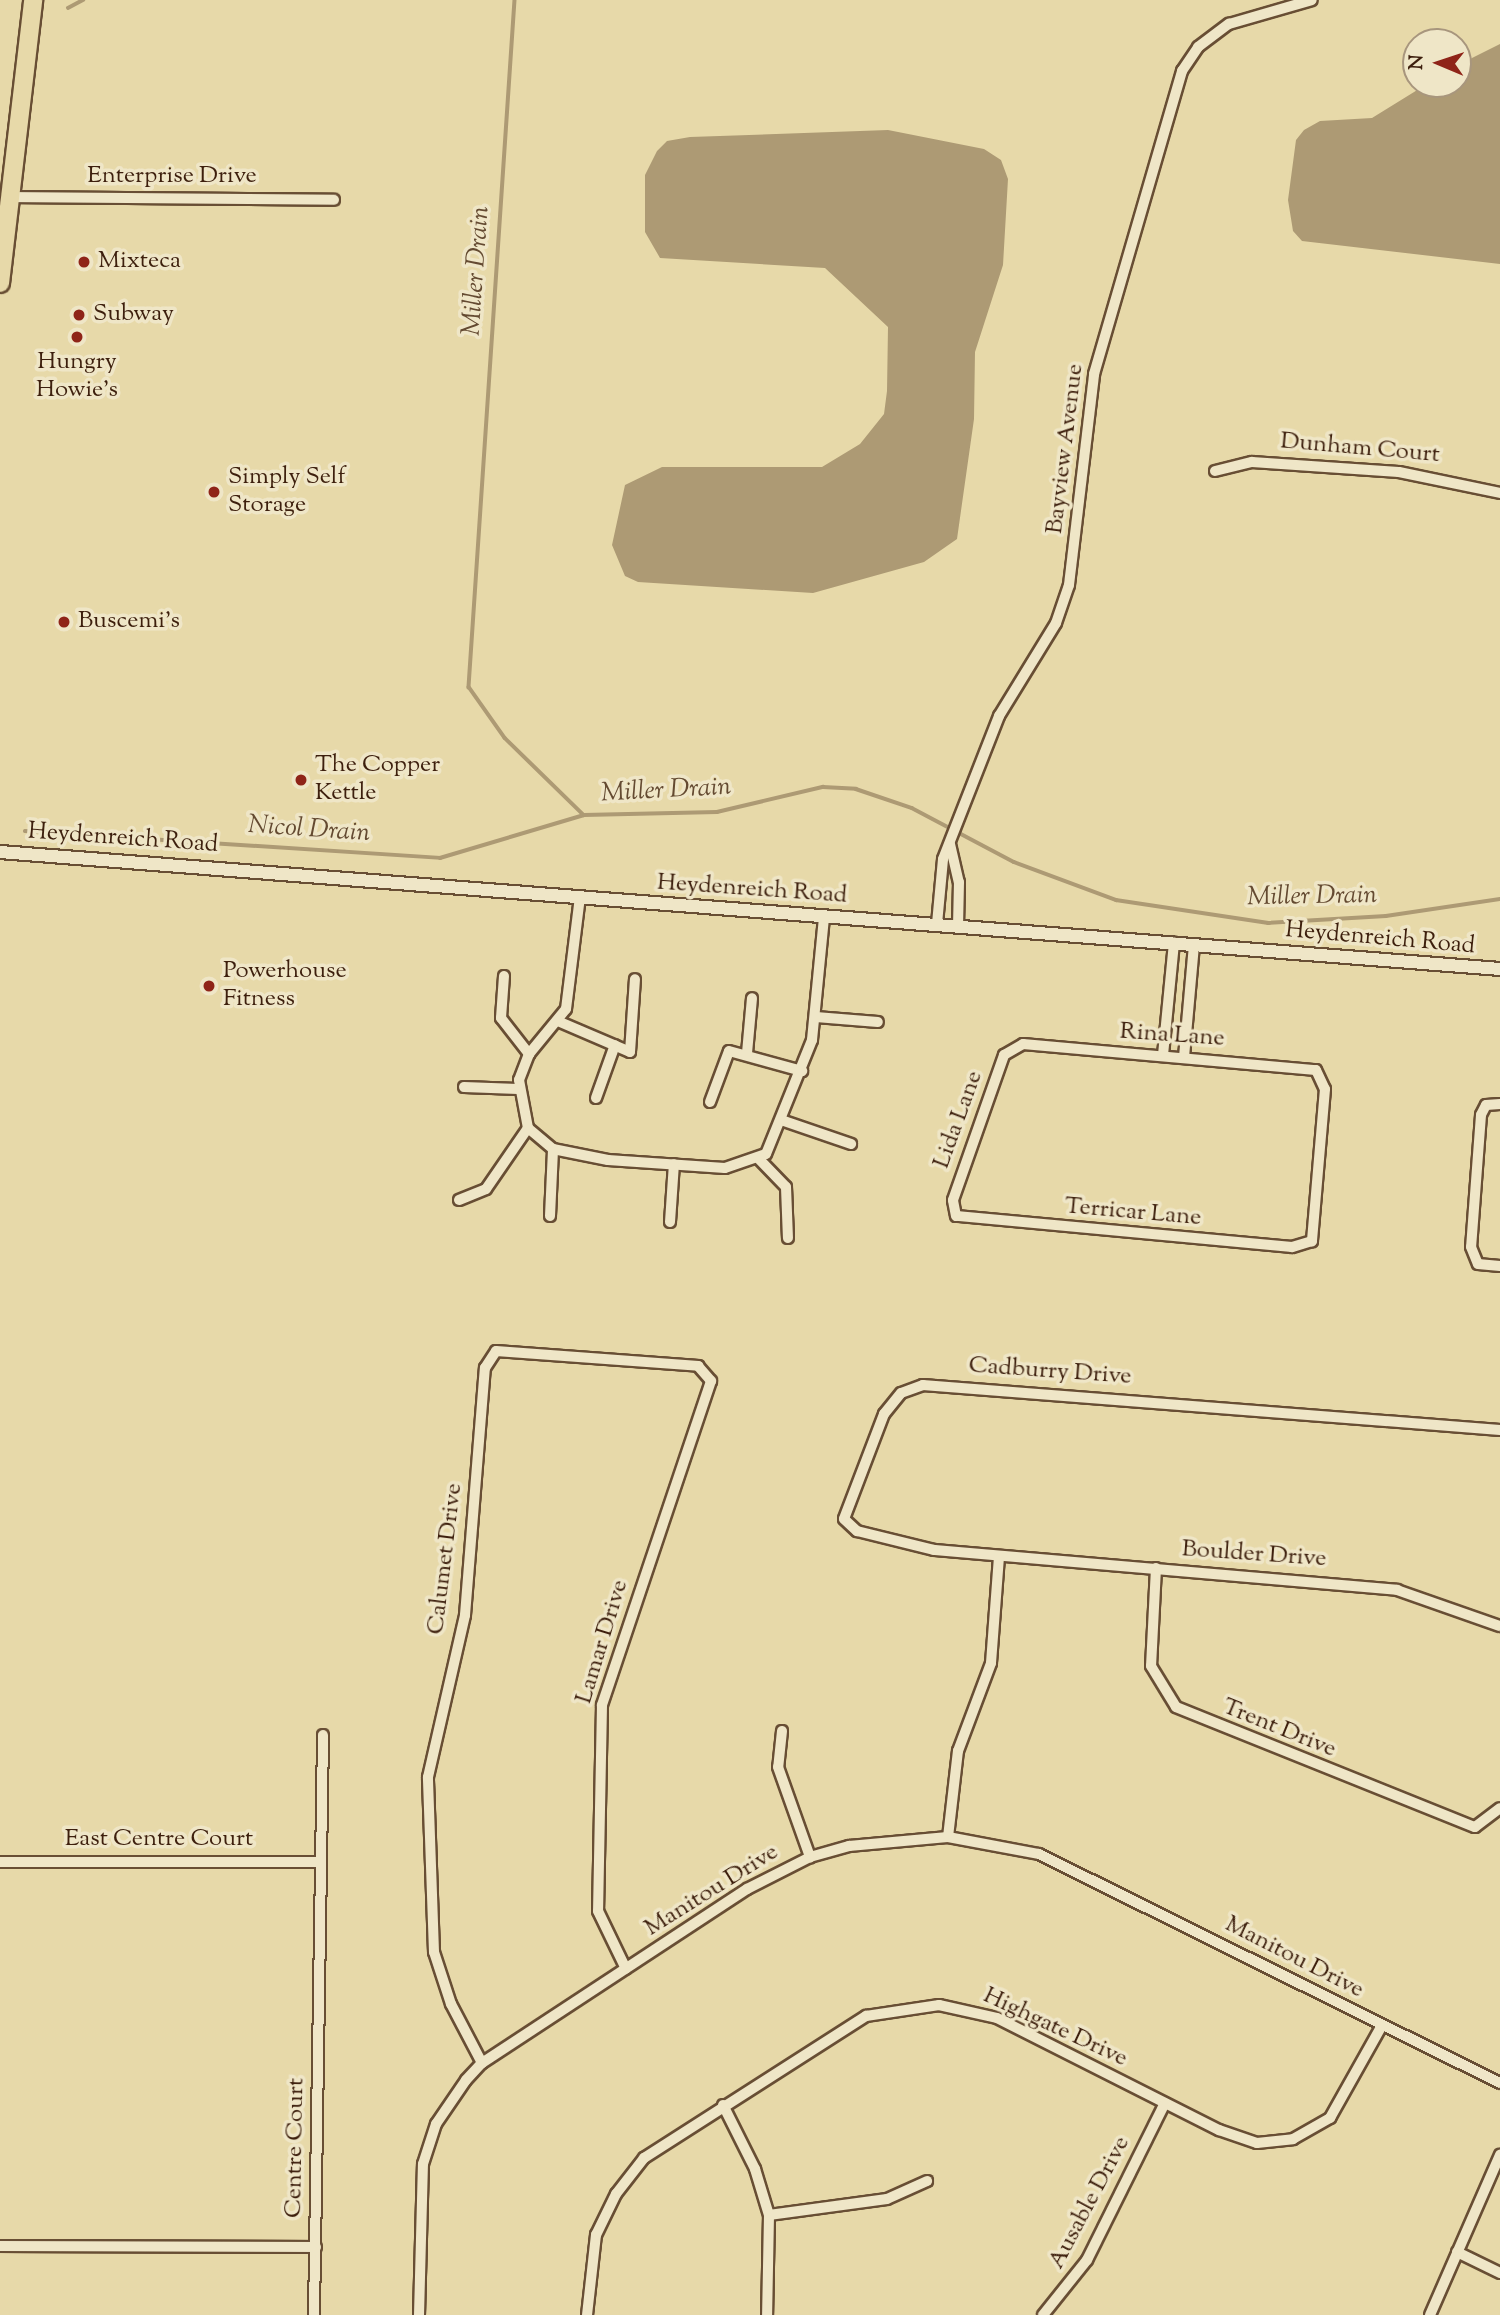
<!DOCTYPE html>
<html>
<head>
<meta charset="utf-8">
<style>
  body { margin:0 }
  #map { position:relative; width:1500px; height:2315px; overflow:hidden; background:#e7d9a9; font-family:"Sorts Mill Goudy",serif }
  div>[style] { position:absolute }
  .water>* { inset:0; background:#ad9a74 }
  .stream>* { height:3.5px; margin:-1.75px; padding:0 1.75px; transform-origin:1.75px; border-radius:1.75px; background:#ad9a74 }
  .roads { filter:drop-shadow(2px 0 #684e34) drop-shadow(-2px 0 #684e34) drop-shadow(0 2px #684e34) drop-shadow(0 -2px #684e34) }
  .minor>* { height:10px; margin:-5px; padding:0 5px; transform-origin:5px; border-radius:5px; background:#efe6c7 }
  .tertiary>* { height:12px; margin:-6px; padding:0 6px; transform-origin:6px; border-radius:6px; background:#efe6c7 }
  .trunk>* { height:18px; margin:-9px; padding:0 9px; transform-origin:9px; border-radius:9px; background:#e7d9a9 }
  .dots>* { width:19px; height:19px; translate:-50% -50%; box-sizing:border-box; border:4px solid #efe6c7; border-radius:50% }
  span { translate:-50% -50%; white-space:nowrap; text-align:center; line-height:1.15; -webkit-text-stroke:7px #efe6c7; paint-order:stroke }
  .street-label { font-size:24px; color:#3d1f0d }
  .poi-label { font-size:24px; color:#3d1f0d }
  .left { translate:0 -50%; text-align:left }
  .water-label { font-size:26px; color:#644a31; font-style:italic }
  .north { position:absolute; left:1402px; top:28px; width:70px; height:70px; box-sizing:border-box; background:#efe6c7; border:2px solid #a8967d; border-radius:50%; rotate:272deg; font-size:19px; font-weight:700; line-height:28px; text-align:center; color:#3d1f0d }
  .north::after { content:''; display:block; margin:auto; width:24px; height:32px; background:#8f2418; clip-path:polygon(50% 0,100% 100%,50% 72%,0 100%) }
</style>
</head>
<body>
<div id="map">
  <div class="water">
    <i style="clip-path:polygon(1500px 44px,1500px 264px,1302px 241px,1293px 231px,1288px 200px,1296px 140px,1304px 130px,1320px 121px,1372px 118px,1427px 84px,1458px 84px,1458px 65px)"></i>
    <i style="clip-path:polygon(888px 130px,984px 149px,1001px 160px,1008px 179px,1003px 265px,975px 352px,974px 419px,957px 539px,924px 562px,813px 593px,638px 582px,625px 576px,612px 545px,625px 485px,662px 467px,822px 467px,860px 444px,884px 414px,887px 391px,888px 327px,825px 268px,660px 258px,645px 232px,645px 175px,657px 151px,667px 141px,690px 137px)"></i>
  </div>
  <div class="stream">
    <i style="left:515px;top:0;width:689px;rotate:93.83deg"></i>
    <i style="left:469px;top:687px;width:62px;rotate:54.8deg"></i>
    <i style="left:505px;top:738px;width:110px;rotate:44.3deg"></i>
    <i style="left:68px;top:8px;width:17px;rotate:-28deg"></i>
    <i style="left:25px;top:831px;width:416px;rotate:3.7deg"></i>
    <i style="left:440px;top:858px;width:150px;rotate:-16.6deg"></i>
    <i style="left:584px;top:815px;width:133px;rotate:-1.3deg"></i>
    <i style="left:717px;top:812px;width:109px;rotate:-13.3deg"></i>
    <i style="left:823px;top:787px;width:33px;rotate:3deg"></i>
    <i style="left:856px;top:789px;width:59px;rotate:18.7deg"></i>
    <i style="left:912px;top:808px;width:115px;rotate:27.9deg"></i>
    <i style="left:1014px;top:862px;width:109px;rotate:20.4deg"></i>
    <i style="left:1116px;top:900px;width:154px;rotate:8.6deg"></i>
    <i style="left:1268px;top:923px;width:118px;rotate:-3.4deg"></i>
    <i style="left:1386px;top:916px;width:115px;rotate:-8.5deg"></i>
  </div>
  <div class="roads">
    <div class="minor">
      <i style="left:10px;top:197px;width:324px;rotate:0.5deg"></i>
      <i style="left:1215px;top:471px;width:38px;rotate:-14deg"></i>
      <i style="left:1252px;top:462px;width:147px;rotate:3.9deg"></i>
      <i style="left:1399px;top:472px;width:103px;rotate:11.7deg"></i>
      <i style="left:950px;top:844px;width:39px;rotate:77deg"></i>
      <i style="left:959px;top:882px;width:44px;rotate:91.3deg"></i>
      <i style="left:937px;top:924px;width:65px;rotate:-84.7deg"></i>
      <i style="left:943px;top:859px;width:154px;rotate:-68.6deg"></i>
      <i style="left:999px;top:716px;width:109px;rotate:-58.5deg"></i>
      <i style="left:1056px;top:623px;width:40px;rotate:-71.1deg"></i>
      <i style="left:1069px;top:585px;width:212px;rotate:-83.2deg"></i>
      <i style="left:1094px;top:374px;width:316px;rotate:-73.8deg"></i>
      <i style="left:1182px;top:71px;width:29px;rotate:-56deg"></i>
      <i style="left:1198px;top:47px;width:39px;rotate:-37deg"></i>
      <i style="left:1229px;top:24px;width:86px;rotate:-16.1deg"></i>
      <i style="left:504px;top:976px;width:42px;rotate:94.1deg"></i>
      <i style="left:501px;top:1018px;width:46px;rotate:52.1deg"></i>
      <i style="left:816px;top:1017px;width:62px;rotate:4.6deg"></i>
      <i style="left:560px;top:1022px;width:76px;rotate:23.2deg"></i>
      <i style="left:630px;top:1052px;width:73px;rotate:-86.1deg"></i>
      <i style="left:1023px;top:1044px;width:294px;rotate:5.1deg"></i>
      <i style="left:1316px;top:1070px;width:21px;rotate:65deg"></i>
      <i style="left:1325px;top:1089px;width:153px;rotate:94.9deg"></i>
      <i style="left:1312px;top:1241px;width:21px;rotate:163deg"></i>
      <i style="left:1292px;top:1247px;width:337px;rotate:-174.7deg"></i>
      <i style="left:956px;top:1216px;width:16px;rotate:-101deg"></i>
      <i style="left:953px;top:1200px;width:154px;rotate:-70.6deg"></i>
      <i style="left:1004px;top:1055px;width:22px;rotate:-30deg"></i>
      <i style="left:747px;top:1053px;width:55px;rotate:-84.8deg"></i>
      <i style="left:1163px;top:1055px;width:113px;rotate:-84.4deg"></i>
      <i style="left:1184px;top:1057px;width:112px;rotate:-84.9deg"></i>
      <i style="left:464px;top:1087px;width:54px;rotate:2.1deg"></i>
      <i style="left:596px;top:1098px;width:56px;rotate:-70.3deg"></i>
      <i style="left:710px;top:1102px;width:54px;rotate:-69.6deg"></i>
      <i style="left:729px;top:1051px;width:76px;rotate:15.3deg"></i>
      <i style="left:1500px;top:1104px;width:14px;rotate:176deg"></i>
      <i style="left:1486px;top:1105px;width:11px;rotate:117deg"></i>
      <i style="left:1481px;top:1115px;width:132px;rotate:94.3deg"></i>
      <i style="left:1471px;top:1247px;width:18px;rotate:68deg"></i>
      <i style="left:1478px;top:1264px;width:22px;rotate:5deg"></i>
      <i style="left:784px;top:1121px;width:71px;rotate:18.9deg"></i>
      <i style="left:528px;top:1128px;width:33px;rotate:40deg"></i>
      <i style="left:553px;top:1149px;width:56px;rotate:11.3deg"></i>
      <i style="left:608px;top:1160px;width:117px;rotate:3.9deg"></i>
      <i style="left:725px;top:1168px;width:43px;rotate:-18.9deg"></i>
      <i style="left:766px;top:1154px;width:123px;rotate:-68deg"></i>
      <i style="left:812px;top:1040px;width:124px;rotate:-84.4deg"></i>
      <i style="left:758px;top:1158px;width:40px;rotate:46deg"></i>
      <i style="left:786px;top:1187px;width:51px;rotate:87.8deg"></i>
      <i style="left:459px;top:1200px;width:29px;rotate:-22deg"></i>
      <i style="left:486px;top:1189px;width:74px;rotate:-55.5deg"></i>
      <i style="left:528px;top:1128px;width:49px;rotate:-100.6deg"></i>
      <i style="left:519px;top:1080px;width:28px;rotate:-69deg"></i>
      <i style="left:529px;top:1054px;width:58px;rotate:-50.6deg"></i>
      <i style="left:566px;top:1009px;width:113px;rotate:-82.9deg"></i>
      <i style="left:550px;top:1216px;width:67px;rotate:-87.4deg"></i>
      <i style="left:670px;top:1222px;width:58px;rotate:-86.1deg"></i>
      <i style="left:1500px;top:1430px;width:579px;rotate:-175.54deg"></i>
      <i style="left:923px;top:1385px;width:23px;rotate:160deg"></i>
      <i style="left:901px;top:1393px;width:27px;rotate:129deg"></i>
      <i style="left:884px;top:1414px;width:112px;rotate:110.9deg"></i>
      <i style="left:844px;top:1519px;width:18px;rotate:43deg"></i>
      <i style="left:857px;top:1531px;width:79px;rotate:13.9deg"></i>
      <i style="left:934px;top:1550px;width:465px;rotate:4.9deg"></i>
      <i style="left:1397px;top:1590px;width:109px;rotate:19.3deg"></i>
      <i style="left:1156px;top:1568px;width:98px;rotate:92.9deg"></i>
      <i style="left:1151px;top:1666px;width:48px;rotate:58.6deg"></i>
      <i style="left:1176px;top:1707px;width:322px;rotate:21.9deg"></i>
      <i style="left:1475px;top:1827px;width:31px;rotate:-37deg"></i>
      <i style="left:782px;top:1731px;width:36px;rotate:96deg"></i>
      <i style="left:778px;top:1767px;width:96px;rotate:70.4deg"></i>
      <i style="left:948px;top:1837px;width:87px;rotate:-83.4deg"></i>
      <i style="left:958px;top:1751px;width:94px;rotate:-69.4deg"></i>
      <i style="left:991px;top:1663px;width:107px;rotate:-85.7deg"></i>
      <i style="left:0;top:1862px;width:319px"></i>
      <i style="left:482px;top:2063px;width:67px;rotate:-117.7deg"></i>
      <i style="left:451px;top:2004px;width:55px;rotate:-108.1deg"></i>
      <i style="left:434px;top:1952px;width:175px;rotate:-92deg"></i>
      <i style="left:428px;top:1777px;width:166px;rotate:-77.1deg"></i>
      <i style="left:465px;top:1615px;width:248px;rotate:-85.4deg"></i>
      <i style="left:485px;top:1368px;width:20px;rotate:-57deg"></i>
      <i style="left:496px;top:1351px;width:203px;rotate:4.2deg"></i>
      <i style="left:698px;top:1366px;width:20px;rotate:49deg"></i>
      <i style="left:711px;top:1381px;width:342px;rotate:108.6deg"></i>
      <i style="left:602px;top:1705px;width:206px;rotate:91.1deg"></i>
      <i style="left:598px;top:1911px;width:64px;rotate:64.2deg"></i>
      <i style="left:723px;top:2105px;width:72px;rotate:63.4deg"></i>
      <i style="left:755px;top:2169px;width:48px;rotate:73.1deg"></i>
      <i style="left:769px;top:2215px;width:100px;rotate:91.1deg"></i>
      <i style="left:769px;top:2215px;width:119px;rotate:-7.7deg"></i>
      <i style="left:887px;top:2199px;width:44px;rotate:-24.2deg"></i>
      <i style="left:0;top:2246px;width:316px;rotate:0.2deg"></i>
      <i style="left:1457px;top:2252px;width:48px;rotate:26deg"></i>
      <i style="left:314px;top:2315px;width:580px;rotate:-89.11deg"></i>
      <i style="left:419px;top:2315px;width:151px;rotate:-88.5deg"></i>
      <i style="left:423px;top:2164px;width:42px;rotate:-72deg"></i>
      <i style="left:436px;top:2124px;width:53px;rotate:-55.7deg"></i>
      <i style="left:466px;top:2080px;width:23px;rotate:-47deg"></i>
      <i style="left:482px;top:2063px;width:317px;rotate:-33.3deg"></i>
      <i style="left:747px;top:1889px;width:71px;rotate:-26.9deg"></i>
      <i style="left:810px;top:1857px;width:41px;rotate:-15.8deg"></i>
      <i style="left:849px;top:1846px;width:99px;rotate:-5.2deg"></i>
      <i style="left:948px;top:1837px;width:93px;rotate:10.6deg"></i>
      <i style="left:1039px;top:1854px;width:515px;rotate:26.42deg"></i>
      <i style="left:587px;top:2315px;width:81px;rotate:-83.6deg"></i>
      <i style="left:596px;top:2235px;width:46px;rotate:-64deg"></i>
      <i style="left:616px;top:2194px;width:46px;rotate:-52.1deg"></i>
      <i style="left:644px;top:2158px;width:264px;rotate:-32.6deg"></i>
      <i style="left:866px;top:2016px;width:74px;rotate:-8.6deg"></i>
      <i style="left:939px;top:2005px;width:59px;rotate:12.6deg"></i>
      <i style="left:997px;top:2018px;width:249px;rotate:26.8deg"></i>
      <i style="left:1219px;top:2130px;width:40px;rotate:18.9deg"></i>
      <i style="left:1257px;top:2143px;width:36px;rotate:-6deg"></i>
      <i style="left:1293px;top:2139px;width:43px;rotate:-29.6deg"></i>
      <i style="left:1330px;top:2118px;width:104px;rotate:-60.7deg"></i>
      <i style="left:1043px;top:2315px;width:70px;rotate:-51.3deg"></i>
      <i style="left:1087px;top:2260px;width:175px;rotate:-63.6deg"></i>
      <i style="left:1430px;top:2315px;width:175px;rotate:-66.4deg"></i>
    </div>
    <div class="tertiary">
      <i style="left:0;top:852px;width:1505px;rotate:4.46deg"></i>
    </div>
    <div class="trunk">
      <i style="left:0;top:283px;width:285px;rotate:-83.3deg"></i>
    </div>
  </div>
  <div class="dots">
    <i style="left:84px;top:262px;background:#8f2418"></i>
    <i style="left:79px;top:315px;background:#8f2418"></i>
    <i style="left:77px;top:337px;background:#8f2418"></i>
    <i style="left:214px;top:492px;background:#8f2418"></i>
    <i style="left:64px;top:622px;background:#8f2418"></i>
    <i style="left:301px;top:780px;background:#8f2418"></i>
    <i style="left:209px;top:986px;background:#8f2418"></i>
  </div>
  <div class="street-label">
    <span style="left:172px;top:177px">Enterprise Drive</span>
    <span style="left:1066px;top:449px;rotate:-83deg">Bayview Avenue</span>
    <span style="left:1360px;top:449px;rotate:5deg">Dunham Court</span>
    <span style="left:123px;top:839px;rotate:4deg">Heydenreich Road</span>
    <span style="left:752px;top:890px;rotate:4deg">Heydenreich Road</span>
    <span style="left:1380px;top:939px;rotate:5deg">Heydenreich Road</span>
    <span style="left:1172px;top:1036px;rotate:4deg">Rina Lane</span>
    <span style="left:959px;top:1120px;rotate:-70deg">Lida Lane</span>
    <span style="left:1133px;top:1213px;rotate:5deg">Terricar Lane</span>
    <span style="left:1050px;top:1372px;rotate:4deg">Cadburry Drive</span>
    <span style="left:1254px;top:1555px;rotate:4deg">Boulder Drive</span>
    <span style="left:446px;top:1559px;rotate:-83deg">Calumet Drive</span>
    <span style="left:603px;top:1642px;rotate:-73deg">Lamar Drive</span>
    <span style="left:1279px;top:1729px;rotate:22deg">Trent Drive</span>
    <span style="left:159px;top:1840px">East Centre Court</span>
    <span style="left:712px;top:1891px;rotate:-32deg">Manitou Drive</span>
    <span style="left:1294px;top:1958px;rotate:27deg">Manitou Drive</span>
    <span style="left:1055px;top:2028px;rotate:25deg">Highgate Drive</span>
    <span style="left:296px;top:2148px;rotate:-89deg">Centre Court</span>
    <span style="left:1090px;top:2203px;rotate:-62deg">Ausable Drive</span>
  </div>
  <div class="poi-label">
    <span class="left" style="left:98px;top:262px">Mixteca</span>
    <span class="left" style="left:93px;top:315px">Subway</span>
    <span style="left:77px;top:377px">Hungry<br>Howie's</span>
    <span class="left" style="left:228px;top:492px">Simply Self<br>Storage</span>
    <span class="left" style="left:78px;top:622px">Buscemi's</span>
    <span class="left" style="left:315px;top:780px">The Copper<br>Kettle</span>
    <span class="left" style="left:223px;top:986px">Powerhouse<br>Fitness</span>
  </div>
  <div class="water-label">
    <span style="left:477px;top:271px;rotate:-86deg">Miller Drain</span>
    <span style="left:666px;top:791px;rotate:-3deg">Miller Drain</span>
    <span style="left:309px;top:830px;rotate:4deg">Nicol Drain</span>
    <span style="left:1312px;top:897px;rotate:-1deg">Miller Drain</span>
  </div>
  <div class="north">N</div>
</div>
</body>
</html>
